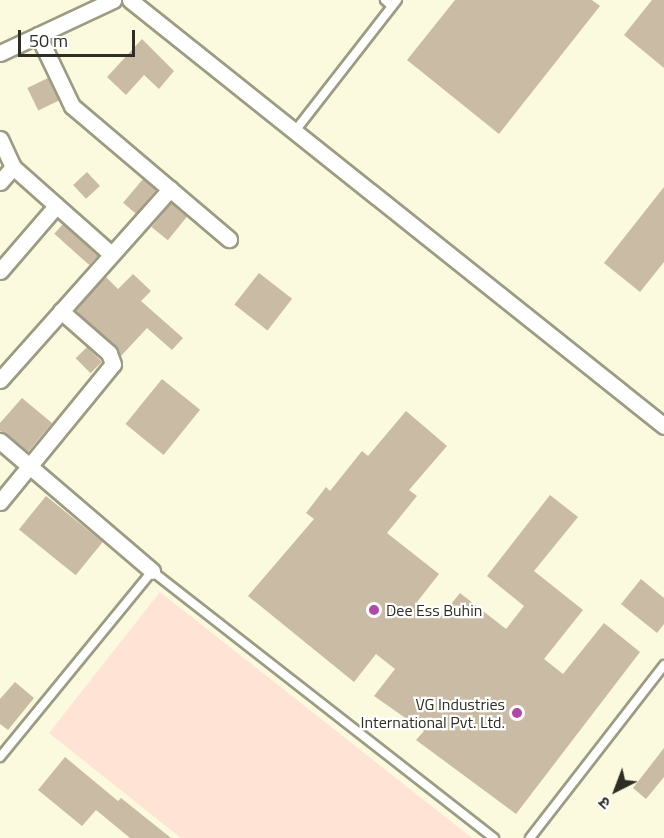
<!DOCTYPE html>
<html>
<head>
<meta charset="utf-8">
<style>
  body { margin:0 }
  #map { position:relative; width:664px; height:838px; overflow:hidden; background:#fbf9de; font-family:"Titillium Web","Noto Sans Devanagari",sans-serif }
  div>[style] { position:absolute }
  .green>* { inset:0; background:#ffe3d5 }
  .building>* { inset:0; background:#cabba5; transform-origin:0 0 }
  .roads { filter:drop-shadow(2px 0 #9d9b82) drop-shadow(-2px 0 #9d9b82) drop-shadow(0 2px #9d9b82) drop-shadow(0 -2px #9d9b82) }
  .lane>* { height:8px; margin:-4px; padding:0 4px; transform-origin:4px; border-radius:4px; background:#fff }
  .street>* { height:15px; margin:-7.5px; padding:0 7.5px; transform-origin:7.5px; border-radius:7.5px; background:#fff }
  .dots>* { width:16px; height:16px; translate:-50% -50%; box-sizing:border-box; border:3px solid #fff; border-radius:50% }
  span { translate:-50% -50%; white-space:nowrap; text-align:center; line-height:1.15; -webkit-text-stroke:4.5px #fff; paint-order:stroke }
  .poi-label { font-size:16px; color:#2f2e24 }
  .left { translate:0 -50%; text-align:left }
  .right { translate:-100% -50%; text-align:right }
  .north { position:absolute; left:586px; top:760px; width:60px; height:60px; -webkit-text-stroke:4px #fff; paint-order:stroke; rotate:222deg; font-size:16px; font-weight:700; line-height:24px; text-align:center; color:#2f2e24 }
  .north::after { content:''; display:block; margin:auto; width:21px; height:27px; background:#2f2e24; clip-path:polygon(50% 0,100% 100%,50% 72%,0 100%) }
  .scale { position:absolute; left:18px; top:30px; width:117px; height:27px; box-sizing:border-box; border:3px solid #2f2e24; border-top:0; padding-left:8px; font-size:18px; line-height:21px; white-space:nowrap; color:#2f2e24; -webkit-text-stroke:4px #fff; paint-order:stroke }
</style>
</head>
<body>
<div id="map">
  <div class="green">
    <i style="clip-path:polygon(160px 592px,472px 838px,181px 838px,49px 733px)"></i>
  </div>
  <div class="building">
    <i style="clip-path:polygon(455px 0,592px 0,600px 6px,499px 134px,407px 60px)"></i>
    <i style="clip-path:polygon(652px 0,664px 0,664px 68px,624px 35px)"></i>
    <i style="clip-path:polygon(142px 39px,174px 71px,159px 89px,144px 75px,126px 95px,107px 77px)"></i>
    <i style="left:48px;top:78px;width:25px;height:23px;rotate:64deg"></i>
    <i style="left:87px;top:172px;width:19px;height:19px;rotate:47deg"></i>
    <i style="left:143px;top:179px;width:17px;height:31px;rotate:40deg"></i>
    <i style="clip-path:polygon(664px 187px,664px 262px,640px 292px,604px 263px)"></i>
    <i style="left:171px;top:203px;width:21px;height:31px;rotate:39deg"></i>
    <i style="left:63px;top:224px;width:47px;height:13px;rotate:42deg"></i>
    <i style="left:259px;top:273px;width:42px;height:40px;rotate:38deg"></i>
    <i style="clip-path:polygon(133px 274px,151px 291px,141px 301px,183px 338px,172px 350px,147px 328px,121px 356px,115px 346px,75px 310px,105px 276px,118px 289px)"></i>
    <i style="left:87px;top:347px;width:21px;height:16px;rotate:45deg"></i>
    <i style="left:162px;top:379px;width:49px;height:58px;rotate:39deg"></i>
    <i style="clip-path:polygon(22px 398px,52px 423px,28px 452px,0 431px,0 423px)"></i>
    <i style="clip-path:polygon(406px 411px,447px 446px,409px 490px,417px 496px,387px 533px,439px 574px,417px 602px,439px 619px,460px 593px,506px 629px,524px 606px,487px 576px,550px 495px,578px 517px,534px 571px,583px 610px,544px 659px,563px 674px,604px 623px,640px 652px,516px 814px,416px 740px,424px 731px,374px 696px,395px 669px,376px 654px,354px 682px,248px 596px,314px 519px,306px 513px,326px 487px,330px 491px,362px 451px,368px 456px)"></i>
    <i style="left:46px;top:496px;width:73px;height:43px;rotate:39deg"></i>
    <i style="clip-path:polygon(641px 579px,664px 598px,664px 624px,657px 633px,621px 604px)"></i>
    <i style="clip-path:polygon(15px 682px,34px 698px,8px 730px,0 724px,0 699px)"></i>
    <i style="clip-path:polygon(664px 748px,664px 777px,646px 799px,633px 788px)"></i>
    <i style="clip-path:polygon(65px 757px,118px 801px,121px 798px,171px 838px,130px 838px,96px 810px,82px 826px,38px 790px)"></i>
  </div>
  <div class="roads">
    <div class="lane">
      <i style="left:385px;top:0;width:9px;rotate:41deg"></i>
      <i style="left:295px;top:131px;width:166px;rotate:-52.1deg"></i>
      <i style="left:0;top:757px;width:240px;rotate:-50.7deg"></i>
      <i style="left:152px;top:571px;width:434px;rotate:38deg"></i>
      <i style="left:530px;top:838px;width:219px;rotate:-52.2deg"></i>
    </div>
    <div class="street">
      <i style="left:130px;top:0;width:683px;rotate:38.58deg"></i>
      <i style="left:38px;top:35px;width:79px;rotate:64.4deg"></i>
      <i style="left:72px;top:106px;width:206px;rotate:40.3deg"></i>
      <i style="left:0;top:53px;width:125px;rotate:-25.1deg"></i>
      <i style="left:0;top:139px;width:31px;rotate:65deg"></i>
      <i style="left:13px;top:167px;width:131px;rotate:41.6deg"></i>
      <i style="left:0;top:182px;width:20px;rotate:-49deg"></i>
      <i style="left:0;top:271px;width:86px;rotate:-49.3deg"></i>
      <i style="left:0;top:380px;width:256px;rotate:-48.3deg"></i>
      <i style="left:0;top:441px;width:200px;rotate:40.5deg"></i>
      <i style="left:0;top:502px;width:178px;rotate:-50.7deg"></i>
      <i style="left:113px;top:364px;width:12px;rotate:-110deg"></i>
      <i style="left:109px;top:353px;width:64px;rotate:-138.8deg"></i>
    </div>
  </div>
  <div class="dots">
    <i style="left:374px;top:610px;background:#b147a9"></i>
    <i style="left:517px;top:713px;background:#b147a9"></i>
  </div>
  <div class="poi-label">
    <span class="left" style="left:386px;top:610px">Dee Ess Buhin</span>
    <span class="right" style="left:505px;top:713px">VG Industries<br>International Pvt. Ltd.</span>
  </div>
  <div class="north">उ</div>
  <div class="scale">50 m</div>
</div>
</body>
</html>
